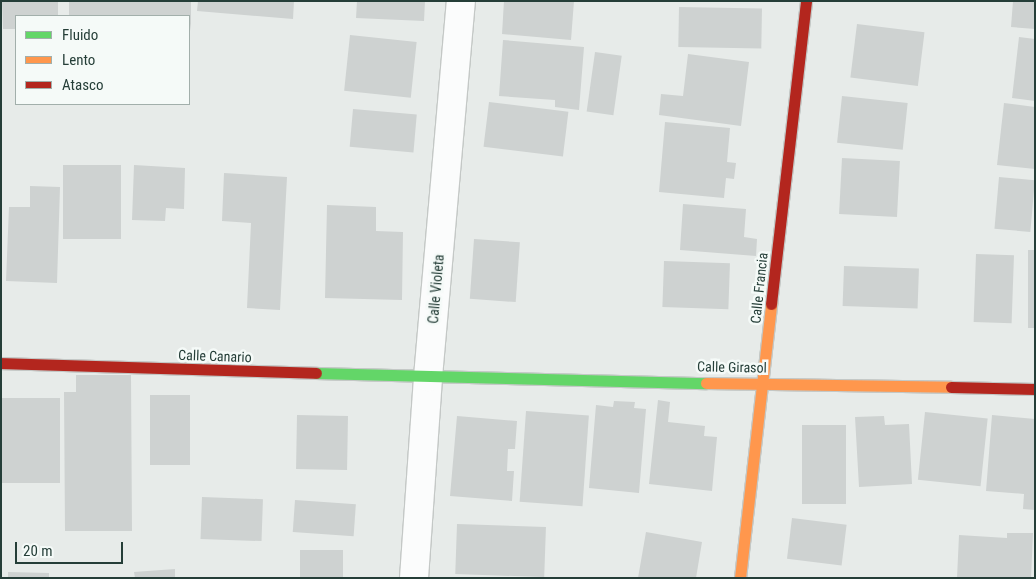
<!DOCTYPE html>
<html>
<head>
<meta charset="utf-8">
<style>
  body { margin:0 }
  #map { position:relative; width:1036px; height:579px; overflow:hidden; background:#e7ebe9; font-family:"Roboto Condensed",sans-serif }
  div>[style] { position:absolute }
  .building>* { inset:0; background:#ced2d1; transform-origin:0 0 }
  .roads { filter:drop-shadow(1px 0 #c4c8c6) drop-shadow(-1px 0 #c4c8c6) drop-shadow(0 1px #c4c8c6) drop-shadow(0 -1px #c4c8c6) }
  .street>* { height:28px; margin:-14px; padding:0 14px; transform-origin:14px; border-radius:14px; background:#fbfcfc }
  .fast>* { height:11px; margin:-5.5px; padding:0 5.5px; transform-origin:5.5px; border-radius:5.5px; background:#63d668 }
  .slow>* { height:11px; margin:-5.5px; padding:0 5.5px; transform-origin:5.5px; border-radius:5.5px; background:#ff974d }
  .jam>* { height:11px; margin:-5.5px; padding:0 5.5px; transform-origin:5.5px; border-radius:5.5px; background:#b3261e }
  span { translate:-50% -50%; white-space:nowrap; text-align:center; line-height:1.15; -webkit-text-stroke:5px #f5faf8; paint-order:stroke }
  .street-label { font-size:14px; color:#253e38 }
  .frame { position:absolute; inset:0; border:2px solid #253e38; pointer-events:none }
  .legend { position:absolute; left:15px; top:15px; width:175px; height:90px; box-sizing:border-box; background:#f5faf8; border:1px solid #a2afab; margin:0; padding:6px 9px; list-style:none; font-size:15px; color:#253e38 }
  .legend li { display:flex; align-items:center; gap:10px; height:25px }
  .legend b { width:25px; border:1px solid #a2afab }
  .scale { position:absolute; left:15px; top:542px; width:108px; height:22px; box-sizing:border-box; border:2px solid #253e38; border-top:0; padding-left:6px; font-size:15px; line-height:18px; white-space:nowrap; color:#253e38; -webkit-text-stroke:4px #f5faf8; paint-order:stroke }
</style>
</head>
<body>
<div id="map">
  <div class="building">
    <i style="clip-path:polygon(2px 1px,58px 1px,58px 16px,16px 16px,16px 29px,3px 29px)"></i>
    <i style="clip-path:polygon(69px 1px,191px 1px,191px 31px,189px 16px,69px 16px)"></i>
    <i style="clip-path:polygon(198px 1px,294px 1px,293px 19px,197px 11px)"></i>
    <i style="clip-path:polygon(357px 1px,425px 1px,424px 21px,356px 18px)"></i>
    <i style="clip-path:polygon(504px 1px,574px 1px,571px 40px,502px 34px)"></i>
    <i style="clip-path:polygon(1013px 1px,1035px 1px,1035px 29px,1011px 27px)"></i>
    <i style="left:679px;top:7px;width:83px;height:40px;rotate:1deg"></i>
    <i style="left:857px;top:24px;width:68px;height:54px;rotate:7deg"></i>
    <i style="left:350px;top:35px;width:67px;height:56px;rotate:6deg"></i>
    <i style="clip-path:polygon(1019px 37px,1035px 39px,1035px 101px,1012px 98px)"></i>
    <i style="clip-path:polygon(503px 40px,584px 47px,579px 110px,555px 107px,555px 100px,499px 96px)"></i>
    <i style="left:595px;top:52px;width:27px;height:60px;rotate:8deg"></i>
    <i style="clip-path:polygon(688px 54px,749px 62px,741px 126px,659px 115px,661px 94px,683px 96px)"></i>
    <i style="left:842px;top:96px;width:66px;height:47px;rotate:6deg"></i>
    <i style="left:489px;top:102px;width:80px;height:45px;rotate:7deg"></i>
    <i style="clip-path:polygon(1004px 103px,1035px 107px,1035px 169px,997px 165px)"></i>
    <i style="left:353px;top:109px;width:64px;height:38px;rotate:5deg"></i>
    <i style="clip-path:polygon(665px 122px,730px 128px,727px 162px,736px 163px,734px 179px,726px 178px,724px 198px,659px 192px)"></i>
    <i style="left:842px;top:158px;width:58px;height:56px;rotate:3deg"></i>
    <i style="left:121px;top:165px;width:74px;height:58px;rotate:90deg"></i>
    <i style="clip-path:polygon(134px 165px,185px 168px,184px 209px,166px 208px,165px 221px,132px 220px)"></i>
    <i style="clip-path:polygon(224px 173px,287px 177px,280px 310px,247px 308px,251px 223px,222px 221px)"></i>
    <i style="left:999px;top:177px;width:36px;height:52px;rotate:5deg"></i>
    <i style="clip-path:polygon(30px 186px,60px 187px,57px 283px,6px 281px,9px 207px,30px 207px)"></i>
    <i style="clip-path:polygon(683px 204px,746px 209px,744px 237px,757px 239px,756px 256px,680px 250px)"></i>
    <i style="clip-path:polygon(327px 205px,376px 207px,376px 231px,403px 232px,402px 300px,325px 298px)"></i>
    <i style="left:474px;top:239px;width:46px;height:60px;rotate:4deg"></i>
    <i style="left:1028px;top:250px;width:7px;height:78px"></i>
    <i style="left:976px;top:254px;width:38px;height:68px;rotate:2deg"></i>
    <i style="left:664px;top:261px;width:66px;height:46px;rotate:2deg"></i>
    <i style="left:844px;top:266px;width:75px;height:40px;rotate:2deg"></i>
    <i style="clip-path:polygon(76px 375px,131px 375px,132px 531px,65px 531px,64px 392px,76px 392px)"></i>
    <i style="left:190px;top:395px;width:70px;height:40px;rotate:90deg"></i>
    <i style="left:1px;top:398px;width:59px;height:85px"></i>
    <i style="clip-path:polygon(658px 400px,670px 402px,668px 422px,705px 426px,704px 436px,717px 437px,712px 491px,649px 484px)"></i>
    <i style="clip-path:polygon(614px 401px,635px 402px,634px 408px,646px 409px,639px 493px,589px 488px,596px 405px,613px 407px)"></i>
    <i style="left:526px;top:411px;width:63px;height:91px;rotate:4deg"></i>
    <i style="left:925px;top:412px;width:63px;height:68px;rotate:6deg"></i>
    <i style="left:297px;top:415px;width:51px;height:54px;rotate:1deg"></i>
    <i style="clip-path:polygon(992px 415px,1035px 419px,1035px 510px,1023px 509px,1024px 494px,986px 491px)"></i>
    <i style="clip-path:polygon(457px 416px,517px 421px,515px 449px,508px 449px,507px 471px,514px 471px,512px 501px,450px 496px)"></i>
    <i style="clip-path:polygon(884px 416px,885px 425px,909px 424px,912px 484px,859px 487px,855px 417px)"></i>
    <i style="left:802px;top:425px;width:44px;height:79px"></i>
    <i style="left:202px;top:497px;width:61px;height:42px;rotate:2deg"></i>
    <i style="left:295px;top:500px;width:61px;height:32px;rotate:4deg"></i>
    <i style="left:792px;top:518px;width:55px;height:41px;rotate:7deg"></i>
    <i style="left:457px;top:524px;width:89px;height:50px;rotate:2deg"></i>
    <i style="clip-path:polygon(646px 532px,702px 542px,696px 578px,638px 578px)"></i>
    <i style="clip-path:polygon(1007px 533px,1033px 533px,1031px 578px,957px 578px,959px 535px,1007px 538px)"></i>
    <i style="left:300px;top:550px;width:43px;height:28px"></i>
    <i style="clip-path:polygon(175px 569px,175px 578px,135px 578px,134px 572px)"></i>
    <i style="clip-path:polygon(8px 572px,49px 573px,49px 578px,8px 578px)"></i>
  </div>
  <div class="roads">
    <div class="street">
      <i style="left:414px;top:578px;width:201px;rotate:-86deg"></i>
      <i style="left:428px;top:377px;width:377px;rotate:-85deg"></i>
    </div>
    <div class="fast">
      <i style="left:316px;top:373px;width:390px;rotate:1.5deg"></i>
    </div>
    <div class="slow">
      <i style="left:706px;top:383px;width:245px;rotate:0.9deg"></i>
      <i style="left:740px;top:578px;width:276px;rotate:-83.5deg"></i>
    </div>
    <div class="jam">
      <i style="left:771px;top:304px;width:305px;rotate:-83.4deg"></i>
      <i style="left:1px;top:363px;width:315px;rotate:1.8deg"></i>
      <i style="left:951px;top:387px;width:84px;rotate:1.4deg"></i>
    </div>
  </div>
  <div class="street-label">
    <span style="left:759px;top:288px;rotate:-84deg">Calle Francia</span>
    <span style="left:436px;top:289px;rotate:-85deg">Calle Violeta</span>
    <span style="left:215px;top:356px;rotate:2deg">Calle Canario</span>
    <span style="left:732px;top:367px;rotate:1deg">Calle Girasol</span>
  </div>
  <div class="frame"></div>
  <ul class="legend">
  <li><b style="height:6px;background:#63d668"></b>Fluido</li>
  <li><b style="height:6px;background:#ff974d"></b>Lento</li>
  <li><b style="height:6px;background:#b3261e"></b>Atasco</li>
  </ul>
  <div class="scale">20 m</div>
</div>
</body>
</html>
